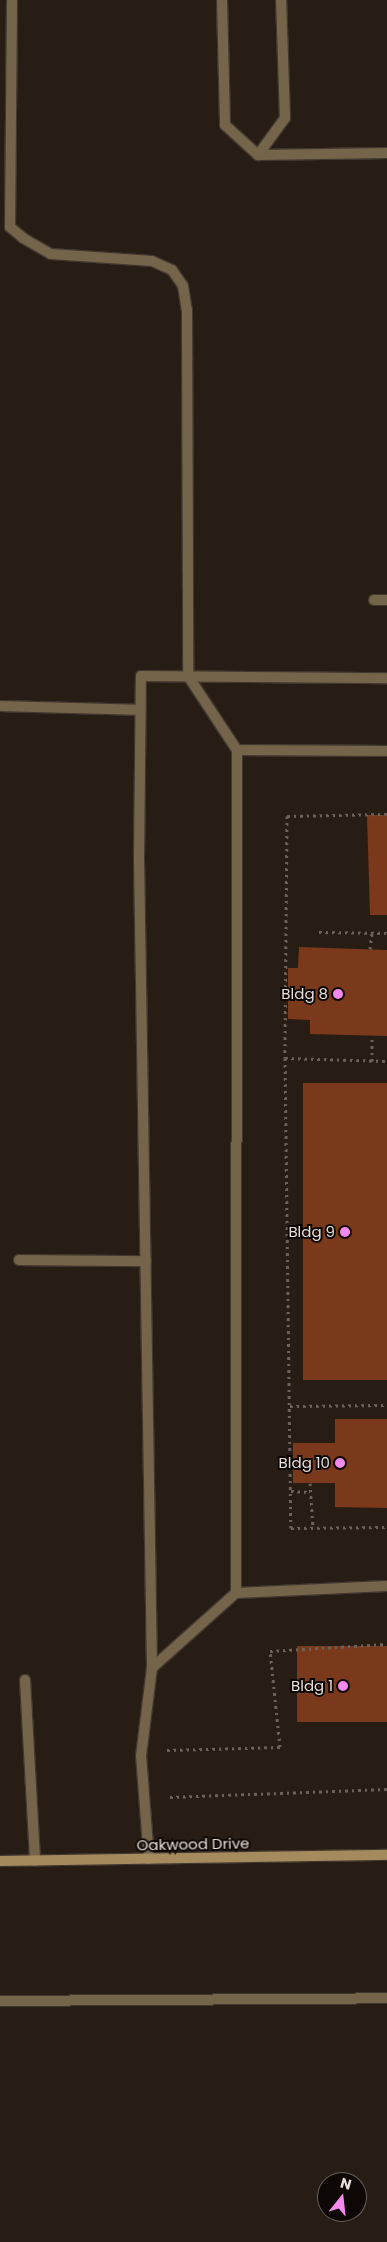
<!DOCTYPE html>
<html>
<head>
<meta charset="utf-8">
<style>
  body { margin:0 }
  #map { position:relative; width:387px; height:2242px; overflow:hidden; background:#281d14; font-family:Poppins,sans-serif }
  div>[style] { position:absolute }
  .building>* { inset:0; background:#7b391c; transform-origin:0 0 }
  .path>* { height:3px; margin-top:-1.5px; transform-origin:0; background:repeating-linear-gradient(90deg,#6c625a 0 2.5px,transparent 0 6.5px) }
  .roads { filter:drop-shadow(1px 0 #433830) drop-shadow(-1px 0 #433830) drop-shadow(0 1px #433830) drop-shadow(0 -1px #433830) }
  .lane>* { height:10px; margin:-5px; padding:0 5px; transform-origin:5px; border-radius:5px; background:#746449 }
  .secondary>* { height:10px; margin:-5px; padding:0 5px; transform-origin:5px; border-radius:5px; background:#a58a5e }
  .dots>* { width:14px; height:14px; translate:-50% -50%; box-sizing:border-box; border:2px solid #0d0805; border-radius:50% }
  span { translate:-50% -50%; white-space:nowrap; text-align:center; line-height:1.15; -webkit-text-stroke:4px #0d0805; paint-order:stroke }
  .poi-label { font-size:15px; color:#e7dfd9 }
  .right { translate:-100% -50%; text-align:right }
  .street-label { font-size:15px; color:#e7dfd9 }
  .north { position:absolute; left:317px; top:2172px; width:50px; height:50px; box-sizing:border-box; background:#0d0805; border:1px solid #645e5a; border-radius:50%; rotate:16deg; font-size:14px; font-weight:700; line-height:20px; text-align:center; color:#e7dfd9 }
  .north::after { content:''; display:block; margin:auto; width:18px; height:22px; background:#f589ee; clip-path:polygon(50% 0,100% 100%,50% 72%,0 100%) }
</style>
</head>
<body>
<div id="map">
  <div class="building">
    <i style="clip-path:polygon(367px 815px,387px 815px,387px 915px,370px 915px)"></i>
    <i style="clip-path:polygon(299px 947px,387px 950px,387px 1036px,310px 1034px,310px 1020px,288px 1019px,288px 968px,298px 968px)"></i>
    <i style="left:303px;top:1083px;width:84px;height:297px"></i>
    <i style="clip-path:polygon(335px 1419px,387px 1419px,387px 1508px,335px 1507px,335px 1483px,293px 1483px,293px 1443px,335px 1443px)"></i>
    <i style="left:387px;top:1646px;width:76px;height:90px;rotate:90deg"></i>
  </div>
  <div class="path">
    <i style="left:387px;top:814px;width:100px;rotate:178.9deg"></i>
    <i style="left:287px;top:816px;width:242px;rotate:90.5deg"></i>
    <i style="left:285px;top:1058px;width:470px;rotate:89.3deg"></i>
    <i style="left:291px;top:1528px;width:96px;rotate:-0.6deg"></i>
    <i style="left:319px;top:932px;width:68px;rotate:0.8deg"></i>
    <i style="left:370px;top:949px;width:16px;rotate:-83deg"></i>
    <i style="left:285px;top:1058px;width:102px;rotate:1.7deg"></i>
    <i style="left:372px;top:1061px;width:25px;rotate:-90deg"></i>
    <i style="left:290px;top:1406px;width:97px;rotate:-0.6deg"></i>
    <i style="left:310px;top:1483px;width:45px;rotate:86.2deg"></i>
    <i style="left:291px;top:1491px;width:19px;rotate:3deg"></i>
    <i style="left:167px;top:1750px;width:113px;rotate:-1.5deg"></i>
    <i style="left:280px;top:1747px;width:97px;rotate:-95.9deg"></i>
    <i style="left:270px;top:1651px;width:117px;rotate:-3.4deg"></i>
    <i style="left:170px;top:1797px;width:217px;rotate:-2.1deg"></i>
  </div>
  <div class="roads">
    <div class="lane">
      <i style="left:12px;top:0;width:227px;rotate:90.5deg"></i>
      <i style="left:10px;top:227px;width:17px;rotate:40deg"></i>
      <i style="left:23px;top:238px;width:32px;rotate:30deg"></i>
      <i style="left:51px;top:254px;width:101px;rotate:4deg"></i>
      <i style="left:152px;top:261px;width:22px;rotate:24deg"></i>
      <i style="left:172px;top:270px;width:19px;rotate:55deg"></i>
      <i style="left:183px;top:286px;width:24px;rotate:81deg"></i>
      <i style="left:187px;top:310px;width:366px;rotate:89.8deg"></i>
      <i style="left:188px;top:676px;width:89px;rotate:56.5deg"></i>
      <i style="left:222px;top:0;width:125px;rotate:88.6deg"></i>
      <i style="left:225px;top:125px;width:45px;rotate:42.3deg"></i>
      <i style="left:258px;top:155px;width:129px;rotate:-0.9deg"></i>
      <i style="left:258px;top:155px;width:46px;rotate:-53.9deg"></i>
      <i style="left:285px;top:118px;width:118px;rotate:-91.9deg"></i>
      <i style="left:374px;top:600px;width:13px"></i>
      <i style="left:0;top:706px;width:140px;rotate:1.6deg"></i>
      <i style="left:387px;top:751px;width:150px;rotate:-179.6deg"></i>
      <i style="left:237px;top:750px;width:843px;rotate:90.07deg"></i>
      <i style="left:236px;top:1593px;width:151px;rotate:-2.7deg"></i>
      <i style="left:19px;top:1260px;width:127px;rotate:0.5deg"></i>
      <i style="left:152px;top:1668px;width:113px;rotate:-41.8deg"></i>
      <i style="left:25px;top:1680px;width:181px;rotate:86.8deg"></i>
      <i style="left:149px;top:1859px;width:103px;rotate:-94.4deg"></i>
      <i style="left:141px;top:1756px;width:89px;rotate:-82.9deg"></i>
      <i style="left:152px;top:1668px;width:808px;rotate:-90.92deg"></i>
      <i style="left:139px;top:860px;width:184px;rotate:-89.4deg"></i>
      <i style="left:141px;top:676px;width:246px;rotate:0.5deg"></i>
      <i style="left:0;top:2001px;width:387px;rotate:-0.4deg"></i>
    </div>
    <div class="secondary">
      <i style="left:0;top:1861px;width:387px;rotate:-0.9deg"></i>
    </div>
  </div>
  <div class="dots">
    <i style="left:338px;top:994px;background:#f589ee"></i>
    <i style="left:345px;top:1232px;background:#f589ee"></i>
    <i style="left:340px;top:1463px;background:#f589ee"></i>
    <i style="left:343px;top:1686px;background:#f589ee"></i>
  </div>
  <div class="poi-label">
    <span class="right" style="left:328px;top:994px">Bldg 8</span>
    <span class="right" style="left:335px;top:1232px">Bldg 9</span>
    <span class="right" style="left:330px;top:1463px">Bldg 10</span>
    <span class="right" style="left:333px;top:1686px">Bldg 1</span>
  </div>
  <div class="street-label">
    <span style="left:193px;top:1844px;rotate:-1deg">Oakwood Drive</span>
  </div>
  <div class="north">N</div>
</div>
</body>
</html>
